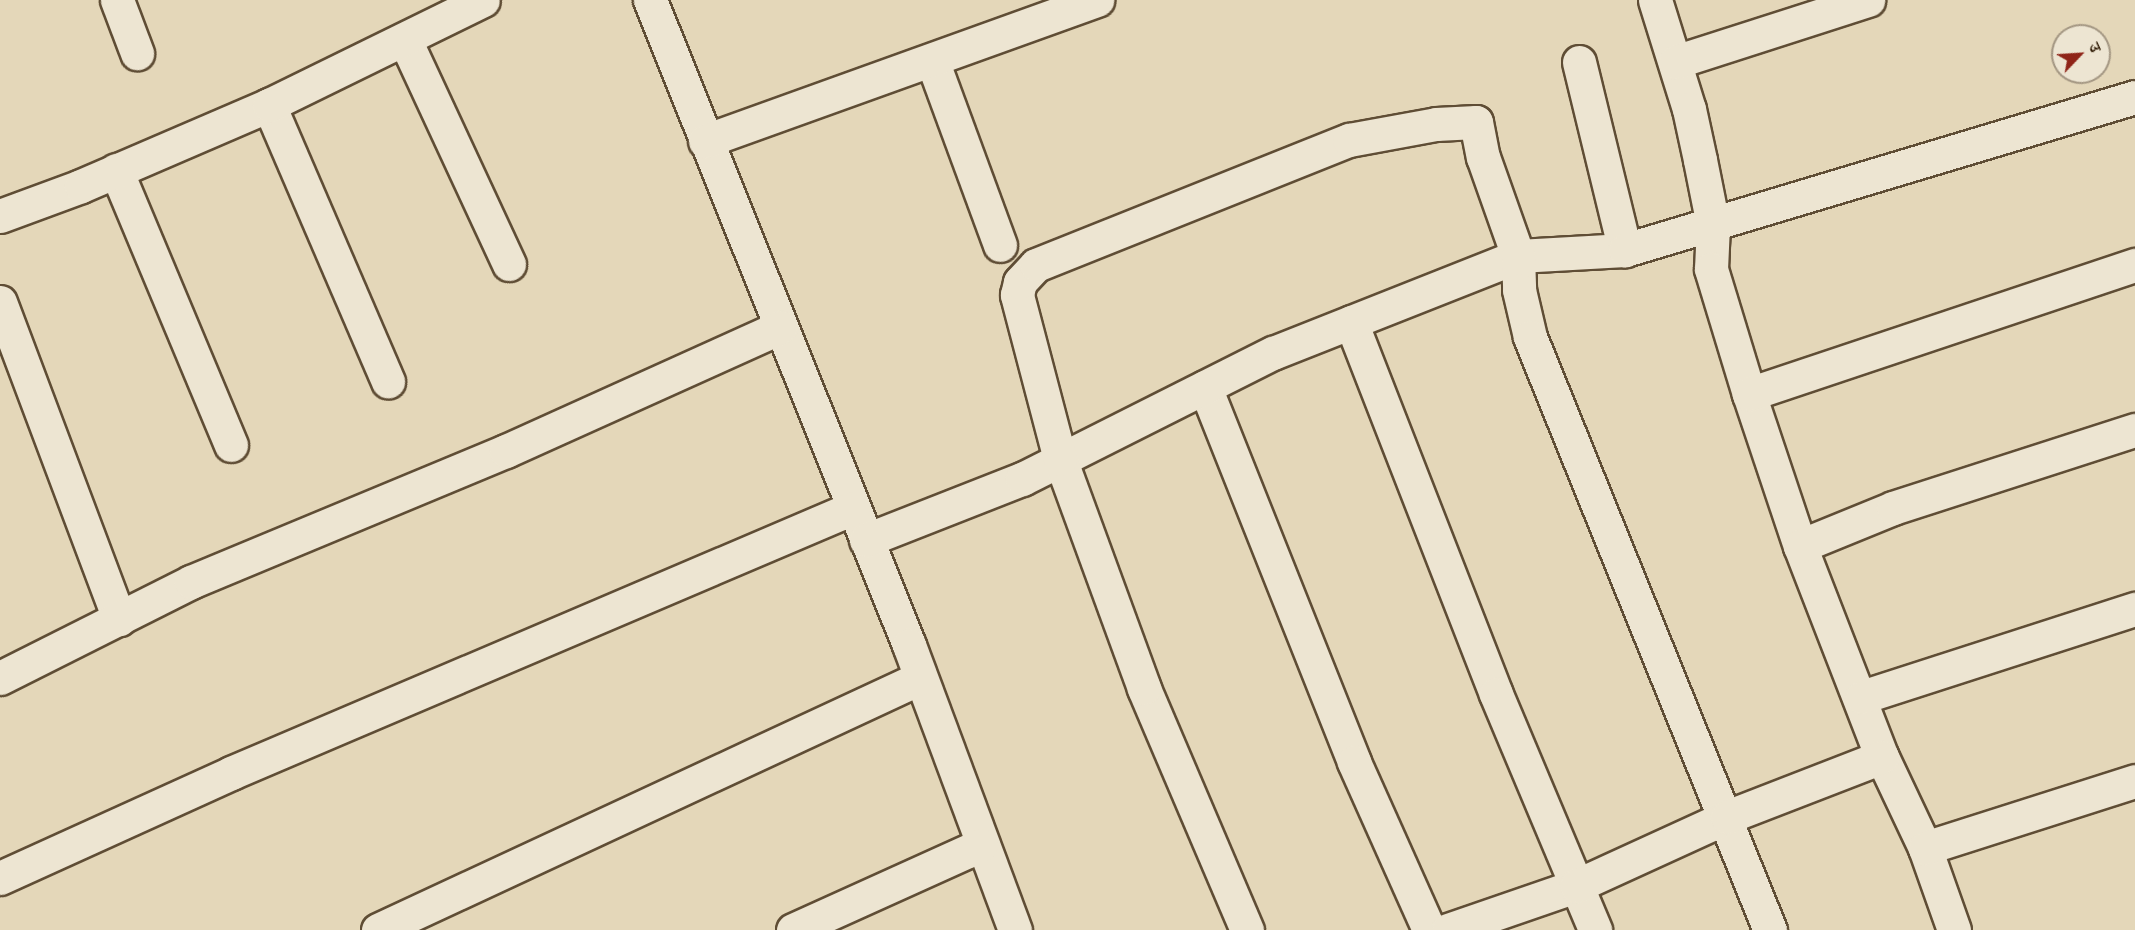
<!DOCTYPE html>
<html>
<head>
<meta charset="utf-8">
<style>
  body { margin:0 }
  #map { position:relative; width:2135px; height:930px; overflow:hidden; background:#e4d7b9; font-family:"Gentium Book Plus","Noto Serif Devanagari",serif }
  div>[style] { position:absolute }
  .roads { filter:drop-shadow(2px 0 #5f4d35) drop-shadow(-2px 0 #5f4d35) drop-shadow(0 2px #5f4d35) drop-shadow(0 -2px #5f4d35) }
  .minor>* { height:33px; margin:-16.5px; padding:0 16.5px; transform-origin:16.5px; border-radius:16.5px; background:#ede5d2 }
  span { translate:-50% -50%; white-space:nowrap; text-align:center; line-height:1.15; -webkit-text-stroke:4.5px #ede5d2; paint-order:stroke }
  .north { position:absolute; left:2051px; top:24px; width:60px; height:60px; box-sizing:border-box; background:#ede5d2; border:2px solid #a39682; border-radius:50%; rotate:65deg; font-size:16px; font-weight:700; line-height:24px; text-align:center; color:#331f09 }
  .north::after { content:''; display:block; margin:auto; width:21px; height:27px; background:#8f2418; clip-path:polygon(50% 0,100% 100%,50% 72%,0 100%) }
</style>
</head>
<body>
<div id="map">
  <div class="roads">
    <div class="minor">
      <i style="left:117px;top:0;width:57px;rotate:69.3deg"></i>
      <i style="left:650px;top:0;width:695px;rotate:68.12deg"></i>
      <i style="left:909px;top:645px;width:304px;rotate:69.6deg"></i>
      <i style="left:1655px;top:0;width:114px;rotate:72.7deg"></i>
      <i style="left:1689px;top:109px;width:52px;rotate:77.8deg"></i>
      <i style="left:1700px;top:160px;width:66px;rotate:78.7deg"></i>
      <i style="left:1713px;top:225px;width:44px;rotate:92.6deg"></i>
      <i style="left:1711px;top:269px;width:131px;rotate:73.1deg"></i>
      <i style="left:1749px;top:394px;width:160px;rotate:71.5deg"></i>
      <i style="left:1800px;top:546px;width:226px;rotate:68.8deg"></i>
      <i style="left:1882px;top:757px;width:101px;rotate:64.7deg"></i>
      <i style="left:1925px;top:848px;width:87px;rotate:70.5deg"></i>
      <i style="left:405px;top:40px;width:247px;rotate:65.1deg"></i>
      <i style="left:932px;top:60px;width:197px;rotate:69.8deg"></i>
      <i style="left:1579px;top:62px;width:194px;rotate:76.3deg"></i>
      <i style="left:1675px;top:62px;width:203px;rotate:-17.8deg"></i>
      <i style="left:269px;top:105px;width:301px;rotate:66.7deg"></i>
      <i style="left:705px;top:141px;width:417px;rotate:-19.8deg"></i>
      <i style="left:116px;top:170px;width:298px;rotate:67.3deg"></i>
      <i style="left:0;top:216px;width:86px;rotate:-20.3deg"></i>
      <i style="left:81px;top:186px;width:205px;rotate:-23.3deg"></i>
      <i style="left:269px;top:105px;width:238px;rotate:-26.1deg"></i>
      <i style="left:0;top:302px;width:339px;rotate:69.4deg"></i>
      <i style="left:1351px;top:322px;width:399px;rotate:68.7deg"></i>
      <i style="left:1496px;top:694px;width:256px;rotate:67.2deg"></i>
      <i style="left:1205px;top:387px;width:404px;rotate:68.3deg"></i>
      <i style="left:1354px;top:762px;width:184px;rotate:65.9deg"></i>
      <i style="left:1749px;top:394px;width:407px;rotate:-18.5deg"></i>
      <i style="left:866px;top:540px;width:168px;rotate:-21.4deg"></i>
      <i style="left:1022px;top:479px;width:281px;rotate:-26.7deg"></i>
      <i style="left:1273px;top:353px;width:264px;rotate:-21.6deg"></i>
      <i style="left:1518px;top:256px;width:107px;rotate:-3.2deg"></i>
      <i style="left:1625px;top:250px;width:532px;rotate:-16.7deg"></i>
      <i style="left:1800px;top:546px;width:100px;rotate:-22.2deg"></i>
      <i style="left:1893px;top:508px;width:254px;rotate:-17.9deg"></i>
      <i style="left:0;top:678px;width:214px;rotate:-26.7deg"></i>
      <i style="left:191px;top:582px;width:341px;rotate:-22.6deg"></i>
      <i style="left:506px;top:451px;width:301px;rotate:-24.3deg"></i>
      <i style="left:1862px;top:697px;width:287px;rotate:-17.9deg"></i>
      <i style="left:1925px;top:848px;width:220px;rotate:-17.7deg"></i>
      <i style="left:0;top:878px;width:254px;rotate:-24.4deg"></i>
      <i style="left:231px;top:773px;width:676px;rotate:-23.08deg"></i>
      <i style="left:378px;top:930px;width:598px;rotate:-24.94deg"></i>
      <i style="left:793px;top:930px;width:206px;rotate:-24.3deg"></i>
      <i style="left:1247px;top:930px;width:263px;rotate:-113.1deg"></i>
      <i style="left:1144px;top:688px;width:244px;rotate:-110.1deg"></i>
      <i style="left:1060px;top:459px;width:170px;rotate:-104.7deg"></i>
      <i style="left:1017px;top:295px;width:13px;rotate:-77deg"></i>
      <i style="left:1020px;top:282px;width:23px;rotate:-47deg"></i>
      <i style="left:1036px;top:265px;width:337px;rotate:-21.8deg"></i>
      <i style="left:1349px;top:140px;width:88px;rotate:-10.4deg"></i>
      <i style="left:1436px;top:124px;width:40px;rotate:-2.9deg"></i>
      <i style="left:1476px;top:122px;width:36px;rotate:79deg"></i>
      <i style="left:1483px;top:157px;width:105px;rotate:70.5deg"></i>
      <i style="left:1518px;top:256px;width:34px;rotate:88deg"></i>
      <i style="left:1519px;top:290px;width:48px;rotate:76.8deg"></i>
      <i style="left:1530px;top:337px;width:640px;rotate:67.97deg"></i>
      <i style="left:1448px;top:930px;width:135px;rotate:-19deg"></i>
      <i style="left:1576px;top:886px;width:166px;rotate:-24.6deg"></i>
      <i style="left:1727px;top:817px;width:166px;rotate:-21.2deg"></i>
    </div>
  </div>
  <div class="north">उ</div>
</div>
</body>
</html>
